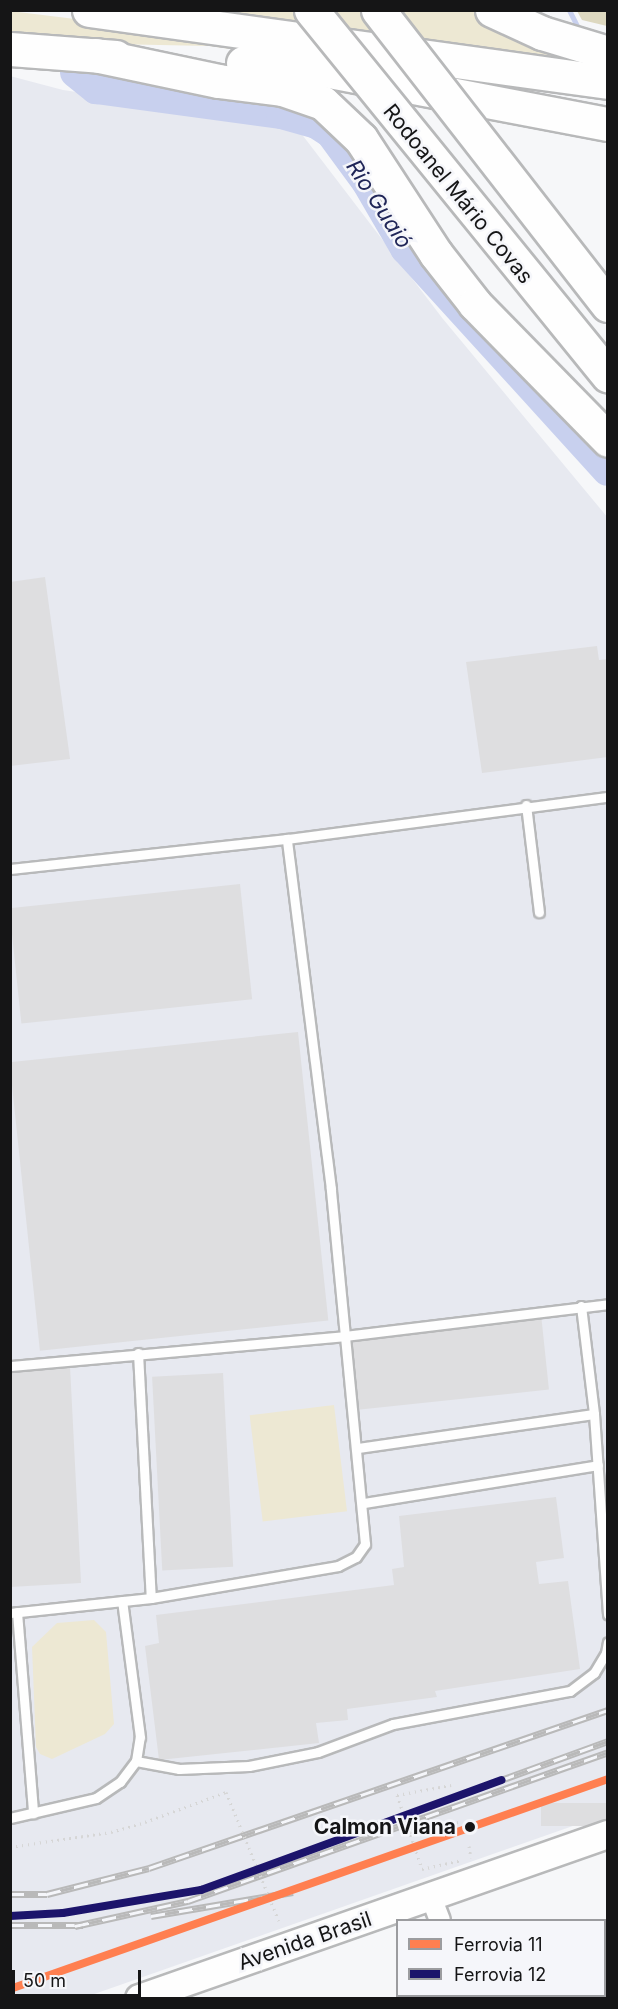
<!DOCTYPE html>
<html>
<head>
<meta charset="utf-8">
<style>
  body { margin:0 }
  #map { position:relative; width:618px; height:2009px; overflow:hidden; background:#f6f7f9; font-family:Inter,sans-serif }
  div>[style] { position:absolute }
  .built>* { inset:0; background:#e7e9f0 }
  .green>* { inset:0; background:#ede8d3; transform-origin:0 0 }
  .forest>* { inset:0; background:#ddd8c0 }
  .stream>* { height:5px; margin:-2.5px; padding:0 2.5px; transform-origin:2.5px; border-radius:2.5px; background:#c8d0ee }
  .river>* { height:32px; margin:-16px; padding:0 16px; transform-origin:16px; border-radius:16px; background:#c8d0ee }
  .building>* { inset:0; background:#dedee0; transform-origin:0 0 }
  .path>* { height:3px; margin-top:-1.5px; transform-origin:0; background:repeating-linear-gradient(90deg,#d6d6d6 0 1.5px,transparent 0 6px) }
  .roads { filter:drop-shadow(2px 0 #b8b9ba) drop-shadow(-2px 0 #b8b9ba) drop-shadow(0 2px #b8b9ba) drop-shadow(0 -2px #b8b9ba) }
  .lane>* { height:9px; margin:-4.5px; padding:0 4.5px; transform-origin:4.5px; border-radius:4.5px; background:#fefefe }
  .street>* { height:20px; margin:-10px; padding:0 10px; transform-origin:10px; border-radius:10px; background:#fefefe }
  .secondary>* { height:27px; margin:-13.5px; padding:0 13.5px; transform-origin:13.5px; border-radius:13.5px; background:#fefefe }
  .highway>* { height:33px; margin:-16.5px; padding:0 16.5px; transform-origin:16.5px; border-radius:16.5px; background:#fefefe }
  .rail>* { height:7px; margin-top:-3.5px; transform-origin:0; background:repeating-linear-gradient(90deg,#f5f6fa 0 14px,#b9b9b9 0 28px); box-sizing:border-box; border-block:2px solid #b9b9b9 }
  .path-bridge>* { height:3px; margin-top:-1.5px; transform-origin:0; background:repeating-linear-gradient(90deg,#d6d6d6 0 1.5px,transparent 0 6px) }
  .bridges { filter:drop-shadow(2px 0 #b8b9ba) drop-shadow(-2px 0 #b8b9ba) drop-shadow(0 2px #b8b9ba) drop-shadow(0 -2px #b8b9ba) }
  .highway-bridge>* { height:33px; margin:-16.5px; padding:0 16.5px; transform-origin:16.5px; border-radius:16.5px; background:#fefefe }
  .rail-1>* { height:8px; margin:-4px; padding:0 4px; transform-origin:4px; border-radius:4px; background:#ff7f50 }
  .rail-2>* { height:8px; margin:-4px; padding:0 4px; transform-origin:4px; border-radius:4px; background:#1c146b }
  .dots>* { width:16px; height:16px; translate:-50% -50%; box-sizing:border-box; border:3px solid #f5f6fa; border-radius:50% }
  span { translate:-50% -50%; white-space:nowrap; text-align:center; line-height:1.15; -webkit-text-stroke:5px #f5f6fa; paint-order:stroke }
  .street-label { font-size:21px; color:#151516 }
  .stop-label { font-size:21px; color:#151516; font-weight:700 }
  .right { translate:-100% -50%; text-align:right }
  .water-label { font-size:22px; color:#202658; font-style:italic }
  .frame { position:absolute; inset:0; border:12px solid #151516; pointer-events:none }
  .legend { position:absolute; left:396px; top:1919px; width:210px; height:78px; box-sizing:border-box; background:#f5f6fa; border:2px solid #9b9c9f; margin:0; padding:8px 10px; list-style:none; font-size:18px; color:#151516 }
  .legend li { display:flex; align-items:center; gap:12px; height:30px }
  .legend b { width:30px; border:2px solid #9b9c9f }
  .scale { position:absolute; left:12px; top:1970px; width:129px; height:27px; box-sizing:border-box; border:3px solid #151516; border-top:0; padding-left:8px; font-size:18px; line-height:21px; white-space:nowrap; color:#151516; -webkit-text-stroke:4px #f5f6fa; paint-order:stroke }
</style>
</head>
<body>
<div id="map">
  <div class="built">
    <i style="clip-path:polygon(10px 76px,63px 90px,294px 124px,443px 319px,608px 518px,607px 1814px,83px 1998px,10px 1998px)"></i>
  </div>
  <div class="green">
    <i style="clip-path:polygon(10px 11px,124px 25px,326px 63px,209px 46px,110px 44px,11px 35px)"></i>
    <i style="clip-path:polygon(194px 11px,523px 11px,586px 66px)"></i>
    <i style="left:334px;top:1405px;width:107px;height:85px;rotate:83deg"></i>
    <i style="clip-path:polygon(94px 1620px,106px 1632px,114px 1724px,105px 1734px,52px 1759px,40px 1754px,36px 1747px,32px 1647px,57px 1623px)"></i>
  </div>
  <div class="forest">
    <i style="clip-path:polygon(577px 11px,607px 11px,607px 26px,582px 20px)"></i>
  </div>
  <div class="stream">
    <i style="left:569px;top:10px;width:25px;rotate:63deg"></i>
  </div>
  <div class="river">
    <i style="left:76px;top:72px;width:26px;rotate:39deg"></i>
    <i style="left:96px;top:88px;width:188px;rotate:7.7deg"></i>
    <i style="left:282px;top:113px;width:36px;rotate:16deg"></i>
    <i style="left:317px;top:123px;width:17px;rotate:33deg"></i>
    <i style="left:331px;top:132px;width:61px;rotate:53.7deg"></i>
    <i style="left:367px;top:181px;width:78px;rotate:59.8deg"></i>
    <i style="left:406px;top:248px;width:300px;rotate:47.7deg"></i>
  </div>
  <div class="building">
    <i style="clip-path:polygon(45px 577px,70px 759px,10px 766px,10px 582px)"></i>
    <i style="clip-path:polygon(597px 646px,599px 660px,608px 659px,608px 757px,482px 773px,466px 662px)"></i>
    <i style="left:240px;top:884px;width:116px;height:232px;rotate:84deg"></i>
    <i style="left:298px;top:1032px;width:290px;height:290px;rotate:84deg"></i>
    <i style="left:541px;top:1314px;width:76px;height:192px;rotate:84deg"></i>
    <i style="clip-path:polygon(70px 1366px,81px 1583px,10px 1587px,10px 1372px)"></i>
    <i style="left:223px;top:1373px;width:194px;height:71px;rotate:87deg"></i>
    <i style="clip-path:polygon(556px 1497px,564px 1558px,536px 1562px,539px 1584px,568px 1581px,580px 1669px,435px 1691px,437px 1697px,347px 1709px,348px 1720px,316px 1723px,319px 1743px,159px 1760px,145px 1646px,159px 1643px,156px 1615px,394px 1585px,392px 1569px,404px 1567px,399px 1516px)"></i>
    <i style="left:608px;top:1803px;width:23px;height:67px;rotate:90deg"></i>
  </div>
  <div class="path">
    <i style="left:397px;top:1795px;width:55px;rotate:-10.5deg"></i>
    <i style="left:410px;top:1832px;width:49px;rotate:-11.8deg"></i>
    <i style="left:469px;top:1846px;width:12px;rotate:81deg"></i>
    <i style="left:10px;top:1847px;width:102px;rotate:-8.4deg"></i>
    <i style="left:111px;top:1832px;width:35px;rotate:-16deg"></i>
    <i style="left:422px;top:1869px;width:41px;rotate:-12.7deg"></i>
  </div>
  <div class="roads">
    <div class="lane">
      <i style="left:526px;top:805px;width:108px;rotate:83.1deg"></i>
      <i style="left:10px;top:869px;width:279px;rotate:-6.2deg"></i>
      <i style="left:287px;top:839px;width:324px;rotate:-7.5deg"></i>
      <i style="left:581px;top:1306px;width:109px;rotate:83.1deg"></i>
      <i style="left:594px;top:1414px;width:201px;rotate:86deg"></i>
      <i style="left:138px;top:1353px;width:245px;rotate:87deg"></i>
      <i style="left:10px;top:1366px;width:336px;rotate:-5.1deg"></i>
      <i style="left:345px;top:1336px;width:265px;rotate:-6.9deg"></i>
      <i style="left:358px;top:1448px;width:238px;rotate:-8.2deg"></i>
      <i style="left:364px;top:1503px;width:237px;rotate:-9.2deg"></i>
      <i style="left:17px;top:1612px;width:202px;rotate:85.4deg"></i>
      <i style="left:10px;top:1613px;width:142px;rotate:-6.1deg"></i>
      <i style="left:151px;top:1598px;width:190px;rotate:-9.7deg"></i>
      <i style="left:338px;top:1566px;width:20px;rotate:-27deg"></i>
      <i style="left:356px;top:1557px;width:16px;rotate:-55deg"></i>
      <i style="left:365px;top:1544px;width:357px;rotate:-95.5deg"></i>
      <i style="left:331px;top:1189px;width:353px;rotate:-97.2deg"></i>
      <i style="left:136px;top:1761px;width:44px;rotate:10.5deg"></i>
      <i style="left:179px;top:1769px;width:70px;rotate:-2.5deg"></i>
      <i style="left:249px;top:1766px;width:70px;rotate:-11.5deg"></i>
      <i style="left:318px;top:1752px;width:80px;rotate:-20.5deg"></i>
      <i style="left:393px;top:1724px;width:180px;rotate:-10.6deg"></i>
      <i style="left:570px;top:1691px;width:30px;rotate:-37deg"></i>
      <i style="left:594px;top:1673px;width:23px;rotate:-59deg"></i>
      <i style="left:606px;top:1653px;width:11px;rotate:-80deg"></i>
      <i style="left:10px;top:1818px;width:88px;rotate:-13.1deg"></i>
      <i style="left:96px;top:1798px;width:29px;rotate:-34deg"></i>
      <i style="left:120px;top:1782px;width:26px;rotate:-53deg"></i>
      <i style="left:136px;top:1761px;width:24px;rotate:-81deg"></i>
      <i style="left:140px;top:1737px;width:137px;rotate:-97.5deg"></i>
    </div>
    <div class="street">
      <i style="left:431px;top:1897px;width:25px;rotate:69deg"></i>
      <i style="left:466px;top:1996px;width:2px;rotate:63deg"></i>
    </div>
    <div class="secondary">
      <i style="left:139px;top:1998px;width:497px;rotate:-19.3deg"></i>
    </div>
    <div class="highway">
      <i style="left:89px;top:10px;width:524px;rotate:7.9deg"></i>
      <i style="left:492px;top:10px;width:55px;rotate:24.7deg"></i>
      <i style="left:542px;top:33px;width:69px;rotate:16.9deg"></i>
      <i style="left:10px;top:49px;width:106px;rotate:4.3deg"></i>
      <i style="left:95px;top:55px;width:126px;rotate:11.9deg"></i>
      <i style="left:218px;top:81px;width:64px;rotate:7.1deg"></i>
      <i style="left:282px;top:89px;width:43px;rotate:18.9deg"></i>
      <i style="left:323px;top:103px;width:52px;rotate:43.5deg"></i>
      <i style="left:361px;top:139px;width:137px;rotate:56.9deg"></i>
      <i style="left:436px;top:254px;width:63px;rotate:52deg"></i>
      <i style="left:475px;top:304px;width:190px;rotate:45.6deg"></i>
      <i style="left:243px;top:63px;width:76px;rotate:4.5deg"></i>
      <i style="left:319px;top:69px;width:294px;rotate:10.8deg"></i>
    </div>
  </div>
  <div class="rail">
    <i style="left:501px;top:1780px;width:114px;rotate:-20deg"></i>
    <i style="left:10px;top:1894px;width:37px"></i>
    <i style="left:47px;top:1894px;width:105px;rotate:-14.3deg"></i>
    <i style="left:149px;top:1868px;width:485px;rotate:-19deg"></i>
    <i style="left:151px;top:1916px;width:144px;rotate:-9.6deg"></i>
    <i style="left:10px;top:1925px;width:73px"></i>
    <i style="left:75px;top:1926px;width:116px;rotate:-12.5deg"></i>
    <i style="left:188px;top:1901px;width:446px;rotate:-19.5deg"></i>
  </div>
  <div class="path-bridge">
    <i style="left:397px;top:1795px;width:78px;rotate:71.3deg"></i>
    <i style="left:145px;top:1822px;width:86px;rotate:-20.3deg"></i>
    <i style="left:226px;top:1792px;width:139px;rotate:67.7deg"></i>
  </div>
  <div class="bridges">
    <div class="highway-bridge">
      <i style="left:311px;top:10px;width:471px;rotate:50.9deg"></i>
      <i style="left:378px;top:10px;width:374px;rotate:52.1deg"></i>
    </div>
  </div>
  <div class="rail-1">
    <i style="left:10px;top:1989px;width:634px;rotate:-19.35deg"></i>
  </div>
  <div class="rail-2">
    <i style="left:10px;top:1916px;width:53px;rotate:-3.2deg"></i>
    <i style="left:63px;top:1913px;width:140px;rotate:-9.5deg"></i>
    <i style="left:201px;top:1890px;width:320px;rotate:-20.1deg"></i>
  </div>
  <div class="dots">
    <i style="left:470px;top:1827px;background:#151516"></i>
  </div>
  <div class="street-label">
    <span style="left:458px;top:194px;rotate:51deg">Rodoanel Mário Covas</span>
    <span style="left:305px;top:1941px;rotate:-19deg">Avenida Brasil</span>
  </div>
  <div class="stop-label">
    <span class="right" style="left:456px;top:1827px">Calmon Viana</span>
  </div>
  <div class="water-label">
    <span style="left:379px;top:204px;rotate:57deg">Rio Guaió</span>
  </div>
  <div class="frame"></div>
  <ul class="legend">
  <li><b style="height:8px;background:#ff7f50"></b>Ferrovia 11</li>
  <li><b style="height:8px;background:#1c146b"></b>Ferrovia 12</li>
  </ul>
  <div class="scale">50 m</div>
</div>
</body>
</html>
